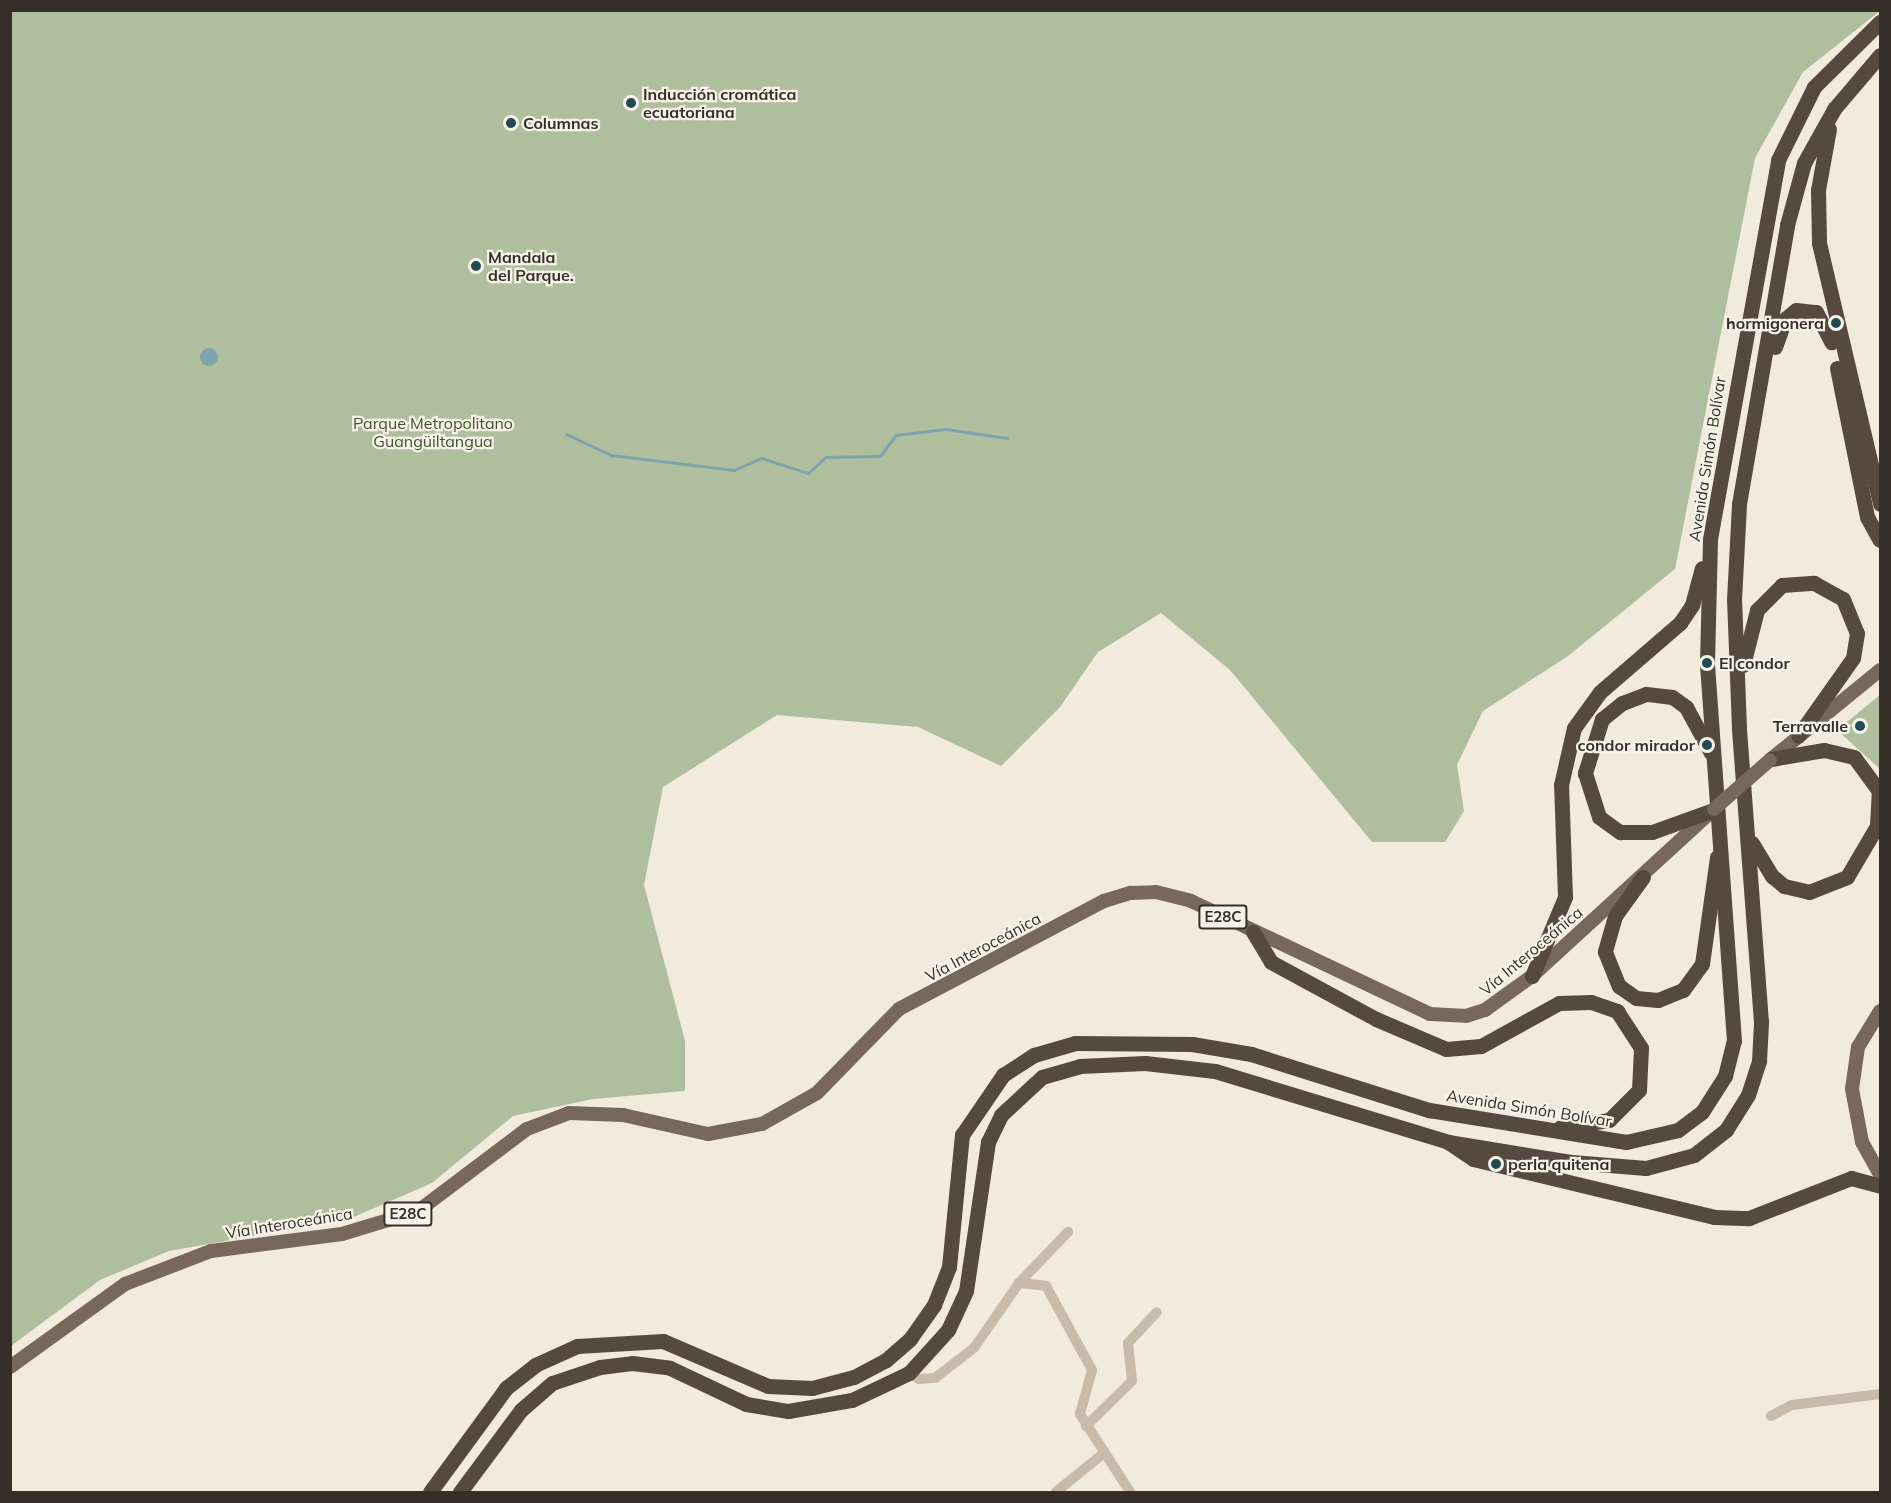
<!DOCTYPE html>
<html>
<head>
<meta charset="utf-8">
<style>
  body { margin:0 }
  #map { position:relative; width:1891px; height:1503px; overflow:hidden; background:#f1eadd; font-family:Mulish,sans-serif }
  div>[style] { position:absolute }
  .green>* { inset:0; background:#afbf9d }
  .water>* { inset:0; background:#7da4ac }
  .round { border-radius:50% }
  .stream>* { height:3px; margin:-1.5px; padding:0 1.5px; transform-origin:1.5px; border-radius:1.5px; background:#7da4ac }
  .minor>* { height:10px; margin:-5px; padding:0 5px; transform-origin:5px; border-radius:5px; background:#c8bba9 }
  .major>* { height:14px; margin:-7px; padding:0 7px; transform-origin:7px; border-radius:7px; background:#77685b }
  .highway>* { height:15px; margin:-7.5px; padding:0 7.5px; transform-origin:7.5px; border-radius:7.5px; background:#564a40 }
  .major-bridge>* { height:14px; margin:-7px; padding:0 7px; transform-origin:7px; border-radius:7px; background:#77685b }
  .dots>* { width:16px; height:16px; translate:-50% -50%; box-sizing:border-box; border:3px solid #f8f3e9; border-radius:50% }
  span { translate:-50% -50%; white-space:nowrap; text-align:center; line-height:1.15; -webkit-text-stroke:4.5px #f8f3e9; paint-order:stroke }
  .shield-label span { padding:2px 4px; background:#f8f3e9; border:2px solid; border-radius:4px; -webkit-text-stroke-width:0 }
  .shield-label { font-size:15px; color:#362e29; font-weight:700 }
  .poi-label { font-size:16px; color:#362e29; font-weight:700 }
  .left { translate:0 -50%; text-align:left }
  .right { translate:-100% -50%; text-align:right }
  .park-label { font-size:16px; color:#40522e }
  .street-label { font-size:16px; color:#362e29 }
  .frame { position:absolute; inset:0; border:12px solid #362e29; pointer-events:none }
</style>
</head>
<body>
<div id="map">
  <div class="green">
    <i style="clip-path:polygon(11px 11px,1880px 11px,1803px 72px,1755px 158px,1675px 569px,1568px 656px,1483px 711px,1457px 765px,1464px 811px,1445px 842px,1372px 842px,1230px 670px,1161px 613px,1098px 652px,1060px 707px,1001px 766px,918px 727px,777px 715px,663px 787px,644px 885px,685px 1041px,685px 1091px,593px 1099px,513px 1116px,432px 1183px,349px 1219px,169px 1251px,100px 1280px,11px 1346px)"></i>
    <i style="clip-path:polygon(1880px 695px,1880px 769px,1837px 730px)"></i>
  </div>
  <div class="water">
    <i class="round" style="left:200px;top:348px;width:18px;height:18px"></i>
  </div>
  <div class="stream">
    <i style="left:566px;top:434px;width:50px;rotate:25deg"></i>
    <i style="left:611px;top:455px;width:124px;rotate:7deg"></i>
    <i style="left:734px;top:470px;width:30px;rotate:-24deg"></i>
    <i style="left:761px;top:458px;width:49px;rotate:17.7deg"></i>
    <i style="left:808px;top:473px;width:24px;rotate:-42deg"></i>
    <i style="left:826px;top:457px;width:54px;rotate:-1.1deg"></i>
    <i style="left:880px;top:456px;width:26px;rotate:-53deg"></i>
    <i style="left:896px;top:435px;width:49px;rotate:-7deg"></i>
    <i style="left:945px;top:429px;width:63px;rotate:8.3deg"></i>
  </div>
  <div class="minor">
    <i style="left:1019px;top:1283px;width:71px;rotate:-46.1deg"></i>
    <i style="left:909px;top:1373px;width:12px;rotate:31deg"></i>
    <i style="left:919px;top:1379px;width:16px;rotate:-4deg"></i>
    <i style="left:935px;top:1378px;width:49px;rotate:-37.6deg"></i>
    <i style="left:974px;top:1348px;width:79px;rotate:-55.3deg"></i>
    <i style="left:1019px;top:1283px;width:27px;rotate:6deg"></i>
    <i style="left:1046px;top:1286px;width:96px;rotate:61.3deg"></i>
    <i style="left:1092px;top:1370px;width:46px;rotate:105.3deg"></i>
    <i style="left:1080px;top:1414px;width:93px;rotate:57.3deg"></i>
    <i style="left:1771px;top:1416px;width:24px;rotate:-28deg"></i>
    <i style="left:1792px;top:1405px;width:89px;rotate:-7.1deg"></i>
    <i style="left:1086px;top:1426px;width:64px;rotate:-44.4deg"></i>
    <i style="left:1132px;top:1381px;width:38px;rotate:-96deg"></i>
    <i style="left:1128px;top:1343px;width:42px;rotate:-46.9deg"></i>
    <i style="left:1056px;top:1492px;width:62px;rotate:-39.1deg"></i>
  </div>
  <div class="major">
    <i style="left:1770px;top:760px;width:142px;rotate:-39.3deg"></i>
    <i style="left:1880px;top:1011px;width:42px;rotate:121.4deg"></i>
    <i style="left:1858px;top:1047px;width:42px;rotate:98.1deg"></i>
    <i style="left:1852px;top:1089px;width:54px;rotate:79.3deg"></i>
    <i style="left:1862px;top:1142px;width:37px;rotate:61deg"></i>
    <i style="left:10px;top:1367px;width:142px;rotate:-35.8deg"></i>
    <i style="left:125px;top:1284px;width:92px;rotate:-21deg"></i>
    <i style="left:211px;top:1251px;width:132px;rotate:-7.4deg"></i>
    <i style="left:342px;top:1234px;width:79px;rotate:-16.8deg"></i>
    <i style="left:418px;top:1211px;width:136px;rotate:-37deg"></i>
    <i style="left:527px;top:1129px;width:45px;rotate:-20.9deg"></i>
    <i style="left:569px;top:1113px;width:54px;rotate:2.1deg"></i>
    <i style="left:623px;top:1115px;width:87px;rotate:12.6deg"></i>
    <i style="left:708px;top:1134px;width:55px;rotate:-10.5deg"></i>
    <i style="left:762px;top:1124px;width:63px;rotate:-29.4deg"></i>
    <i style="left:817px;top:1093px;width:117px;rotate:-45.7deg"></i>
    <i style="left:899px;top:1009px;width:232px;rotate:-27.8deg"></i>
    <i style="left:1104px;top:901px;width:28px;rotate:-17deg"></i>
    <i style="left:1131px;top:893px;width:25px;rotate:-2deg"></i>
    <i style="left:1156px;top:892px;width:36px;rotate:14deg"></i>
    <i style="left:1191px;top:901px;width:264px;rotate:25.3deg"></i>
    <i style="left:1430px;top:1014px;width:36px;rotate:3deg"></i>
    <i style="left:1466px;top:1016px;width:20px;rotate:-18deg"></i>
    <i style="left:1485px;top:1010px;width:58px;rotate:-35.9deg"></i>
    <i style="left:1532px;top:976px;width:241px;rotate:-42.5deg"></i>
  </div>
  <div class="highway">
    <i style="left:1829px;top:129px;width:62px;rotate:100.2deg"></i>
    <i style="left:1818px;top:190px;width:53px;rotate:88.9deg"></i>
    <i style="left:1819px;top:243px;width:268px;rotate:76.8deg"></i>
    <i style="left:1775px;top:347px;width:30px;rotate:-70deg"></i>
    <i style="left:1785px;top:319px;width:14px;rotate:-39deg"></i>
    <i style="left:1796px;top:310px;width:20px;rotate:6deg"></i>
    <i style="left:1816px;top:312px;width:34px;rotate:63deg"></i>
    <i style="left:1837px;top:368px;width:152px;rotate:78.6deg"></i>
    <i style="left:1867px;top:517px;width:26px;rotate:61deg"></i>
    <i style="left:1743px;top:665px;width:57px;rotate:-75.7deg"></i>
    <i style="left:1757px;top:610px;width:35px;rotate:-45deg"></i>
    <i style="left:1782px;top:585px;width:32px;rotate:-4deg"></i>
    <i style="left:1814px;top:583px;width:33px;rotate:29deg"></i>
    <i style="left:1843px;top:599px;width:37px;rotate:68deg"></i>
    <i style="left:1857px;top:633px;width:25px;rotate:99deg"></i>
    <i style="left:1853px;top:658px;width:95px;rotate:125.2deg"></i>
    <i style="left:1711px;top:753px;width:52px;rotate:-118.5deg"></i>
    <i style="left:1686px;top:707px;width:17px;rotate:-144deg"></i>
    <i style="left:1672px;top:697px;width:26px;rotate:-173deg"></i>
    <i style="left:1646px;top:694px;width:26px;rotate:159deg"></i>
    <i style="left:1622px;top:703px;width:26px;rotate:141deg"></i>
    <i style="left:1602px;top:719px;width:57px;rotate:107.5deg"></i>
    <i style="left:1585px;top:773px;width:46px;rotate:72.3deg"></i>
    <i style="left:1599px;top:817px;width:26px;rotate:36deg"></i>
    <i style="left:1620px;top:832px;width:32px"></i>
    <i style="left:1652px;top:832px;width:65px;rotate:-19.8deg"></i>
    <i style="left:1752px;top:843px;width:39px;rotate:59deg"></i>
    <i style="left:1772px;top:876px;width:16px;rotate:40deg"></i>
    <i style="left:1784px;top:886px;width:26px;rotate:13deg"></i>
    <i style="left:1809px;top:892px;width:41px;rotate:-21.5deg"></i>
    <i style="left:1847px;top:877px;width:59px;rotate:-59.5deg"></i>
    <i style="left:1877px;top:826px;width:35px;rotate:-87deg"></i>
    <i style="left:1879px;top:791px;width:42px;rotate:-126.3deg"></i>
    <i style="left:1854px;top:757px;width:31px;rotate:-167deg"></i>
    <i style="left:1824px;top:750px;width:54px;rotate:170.4deg"></i>
    <i style="left:1643px;top:877px;width:48px;rotate:125.7deg"></i>
    <i style="left:1615px;top:916px;width:37px;rotate:106deg"></i>
    <i style="left:1605px;top:952px;width:37px;rotate:68deg"></i>
    <i style="left:1619px;top:986px;width:21px;rotate:35deg"></i>
    <i style="left:1636px;top:998px;width:22px;rotate:5deg"></i>
    <i style="left:1658px;top:1000px;width:27px;rotate:-22deg"></i>
    <i style="left:1683px;top:990px;width:32px;rotate:-54deg"></i>
    <i style="left:1702px;top:964px;width:108px;rotate:-82deg"></i>
    <i style="left:1253px;top:932px;width:35px;rotate:59deg"></i>
    <i style="left:1271px;top:962px;width:119px;rotate:28.5deg"></i>
    <i style="left:1376px;top:1019px;width:76px;rotate:23.2deg"></i>
    <i style="left:1446px;top:1049px;width:35px;rotate:-5deg"></i>
    <i style="left:1481px;top:1046px;width:89px;rotate:-28.9deg"></i>
    <i style="left:1559px;top:1003px;width:32px;rotate:-2deg"></i>
    <i style="left:1591px;top:1002px;width:28px;rotate:19deg"></i>
    <i style="left:1617px;top:1011px;width:44px;rotate:57deg"></i>
    <i style="left:1641px;top:1048px;width:42px;rotate:92.7deg"></i>
    <i style="left:1639px;top:1090px;width:42px;rotate:135deg"></i>
    <i style="left:1609px;top:1120px;width:49px;rotate:171.7deg"></i>
    <i style="left:1532px;top:976px;width:86px;rotate:-67.3deg"></i>
    <i style="left:1565px;top:897px;width:112px;rotate:-92deg"></i>
    <i style="left:1561px;top:785px;width:58px;rotate:-77.2deg"></i>
    <i style="left:1574px;top:728px;width:44px;rotate:-54.2deg"></i>
    <i style="left:1600px;top:692px;width:106px;rotate:-40.8deg"></i>
    <i style="left:1680px;top:623px;width:22px;rotate:-56deg"></i>
    <i style="left:1692px;top:605px;width:38px;rotate:-75deg"></i>
    <i style="left:1448px;top:1142px;width:30px;rotate:34deg"></i>
    <i style="left:1473px;top:1159px;width:248px;rotate:13.5deg"></i>
    <i style="left:1714px;top:1217px;width:35px;rotate:2deg"></i>
    <i style="left:1749px;top:1218px;width:110px;rotate:-21.4deg"></i>
    <i style="left:1851px;top:1178px;width:30px;rotate:15deg"></i>
    <i style="left:430px;top:1492px;width:129px;rotate:-53.8deg"></i>
    <i style="left:506px;top:1388px;width:37px;rotate:-38deg"></i>
    <i style="left:535px;top:1365px;width:46px;rotate:-24.3deg"></i>
    <i style="left:577px;top:1346px;width:86px;rotate:-3.3deg"></i>
    <i style="left:663px;top:1341px;width:114px;rotate:23.2deg"></i>
    <i style="left:768px;top:1386px;width:44px;rotate:2.6deg"></i>
    <i style="left:812px;top:1388px;width:43px;rotate:-14.7deg"></i>
    <i style="left:854px;top:1377px;width:36px;rotate:-28deg"></i>
    <i style="left:886px;top:1360px;width:32px;rotate:-41deg"></i>
    <i style="left:910px;top:1339px;width:42px;rotate:-54.8deg"></i>
    <i style="left:934px;top:1305px;width:41px;rotate:-68.5deg"></i>
    <i style="left:949px;top:1267px;width:133px;rotate:-84.4deg"></i>
    <i style="left:962px;top:1135px;width:73px;rotate:-55.7deg"></i>
    <i style="left:1003px;top:1075px;width:37px;rotate:-33deg"></i>
    <i style="left:1034px;top:1055px;width:43px;rotate:-16.3deg"></i>
    <i style="left:1075px;top:1043px;width:117px;rotate:0.5deg"></i>
    <i style="left:1192px;top:1044px;width:60px;rotate:9.6deg"></i>
    <i style="left:1251px;top:1054px;width:187px;rotate:17.5deg"></i>
    <i style="left:1429px;top:1110px;width:200px;rotate:9.2deg"></i>
    <i style="left:1626px;top:1142px;width:53px;rotate:-13deg"></i>
    <i style="left:1678px;top:1130px;width:30px;rotate:-37deg"></i>
    <i style="left:1702px;top:1112px;width:43px;rotate:-57.4deg"></i>
    <i style="left:1725px;top:1076px;width:36px;rotate:-76deg"></i>
    <i style="left:1734px;top:1041px;width:379px;rotate:-94.1deg"></i>
    <i style="left:1707px;top:663px;width:124px;rotate:-88.6deg"></i>
    <i style="left:1710px;top:539px;width:385px;rotate:-79.8deg"></i>
    <i style="left:1778px;top:160px;width:81px;rotate:-63.7deg"></i>
    <i style="left:1814px;top:87px;width:93px;rotate:-44.6deg"></i>
    <i style="left:460px;top:1492px;width:102px;rotate:-53.4deg"></i>
    <i style="left:521px;top:1410px;width:41px;rotate:-41.1deg"></i>
    <i style="left:552px;top:1383px;width:51px;rotate:-18.4deg"></i>
    <i style="left:600px;top:1367px;width:32px;rotate:-7deg"></i>
    <i style="left:632px;top:1363px;width:38px;rotate:7deg"></i>
    <i style="left:670px;top:1368px;width:84px;rotate:25.3deg"></i>
    <i style="left:746px;top:1404px;width:43px;rotate:9.5deg"></i>
    <i style="left:788px;top:1411px;width:65px;rotate:-9.8deg"></i>
    <i style="left:852px;top:1400px;width:63px;rotate:-25.3deg"></i>
    <i style="left:909px;top:1373px;width:58px;rotate:-47.8deg"></i>
    <i style="left:948px;top:1330px;width:43px;rotate:-65.2deg"></i>
    <i style="left:966px;top:1291px;width:151px;rotate:-81.6deg"></i>
    <i style="left:988px;top:1142px;width:30px;rotate:-64deg"></i>
    <i style="left:1001px;top:1115px;width:56px;rotate:-42.8deg"></i>
    <i style="left:1042px;top:1077px;width:40px;rotate:-16deg"></i>
    <i style="left:1080px;top:1066px;width:65px;rotate:-2.6deg"></i>
    <i style="left:1145px;top:1063px;width:70px;rotate:6.5deg"></i>
    <i style="left:1215px;top:1071px;width:244px;rotate:16.9deg"></i>
    <i style="left:1448px;top:1142px;width:126px;rotate:9.2deg"></i>
    <i style="left:1572px;top:1162px;width:74px;rotate:4.6deg"></i>
    <i style="left:1646px;top:1168px;width:50px;rotate:-15.2deg"></i>
    <i style="left:1694px;top:1155px;width:41px;rotate:-38deg"></i>
    <i style="left:1726px;top:1130px;width:41px;rotate:-57.8deg"></i>
    <i style="left:1748px;top:1095px;width:36px;rotate:-72deg"></i>
    <i style="left:1759px;top:1061px;width:39px;rotate:-87deg"></i>
    <i style="left:1761px;top:1022px;width:295px;rotate:-94.3deg"></i>
    <i style="left:1739px;top:728px;width:128px;rotate:-92.2deg"></i>
    <i style="left:1734px;top:600px;width:96px;rotate:-87deg"></i>
    <i style="left:1739px;top:504px;width:283px;rotate:-80.2deg"></i>
    <i style="left:1787px;top:225px;width:64px;rotate:-74.7deg"></i>
    <i style="left:1804px;top:163px;width:62px;rotate:-60.9deg"></i>
    <i style="left:1834px;top:109px;width:71px;rotate:-49.6deg"></i>
  </div>
  <div class="major-bridge">
    <i style="left:1714px;top:809px;width:74px;rotate:-41.2deg"></i>
  </div>
  <div class="dots">
    <i style="left:631px;top:103px;background:#214a54"></i>
    <i style="left:511px;top:123px;background:#214a54"></i>
    <i style="left:476px;top:266px;background:#214a54"></i>
    <i style="left:1836px;top:323px;background:#214a54"></i>
    <i style="left:1707px;top:663px;background:#214a54"></i>
    <i style="left:1860px;top:726px;background:#214a54"></i>
    <i style="left:1707px;top:745px;background:#214a54"></i>
    <i style="left:1496px;top:1164px;background:#214a54"></i>
  </div>
  <div class="shield-label">
    <span style="left:1223px;top:917px">E28C</span>
    <span style="left:408px;top:1214px">E28C</span>
  </div>
  <div class="poi-label">
    <span class="left" style="left:643px;top:103px">Inducción cromática<br>ecuatoriana</span>
    <span class="left" style="left:523px;top:123px">Columnas</span>
    <span class="left" style="left:488px;top:266px">Mandala<br>del Parque.</span>
    <span class="right" style="left:1824px;top:323px">hormigonera</span>
    <span class="left" style="left:1719px;top:663px">El condor</span>
    <span class="right" style="left:1848px;top:726px">Terravalle</span>
    <span class="right" style="left:1695px;top:745px">condor mirador</span>
    <span class="left" style="left:1508px;top:1164px">perla quitena</span>
  </div>
  <div class="park-label">
    <span style="left:433px;top:432px">Parque Metropolitano<br>Guangüiltangua</span>
  </div>
  <div class="street-label">
    <span style="left:1707px;top:459px;rotate:-81deg">Avenida Simón Bolívar</span>
    <span style="left:983px;top:947px;rotate:-28deg">Vía Interoceánica</span>
    <span style="left:1531px;top:951px;rotate:-40deg">Vía Interoceánica</span>
    <span style="left:1529px;top:1108px;rotate:9deg">Avenida Simón Bolívar</span>
    <span style="left:289px;top:1223px;rotate:-9deg">Vía Interoceánica</span>
  </div>
  <div class="frame"></div>
</div>
</body>
</html>
